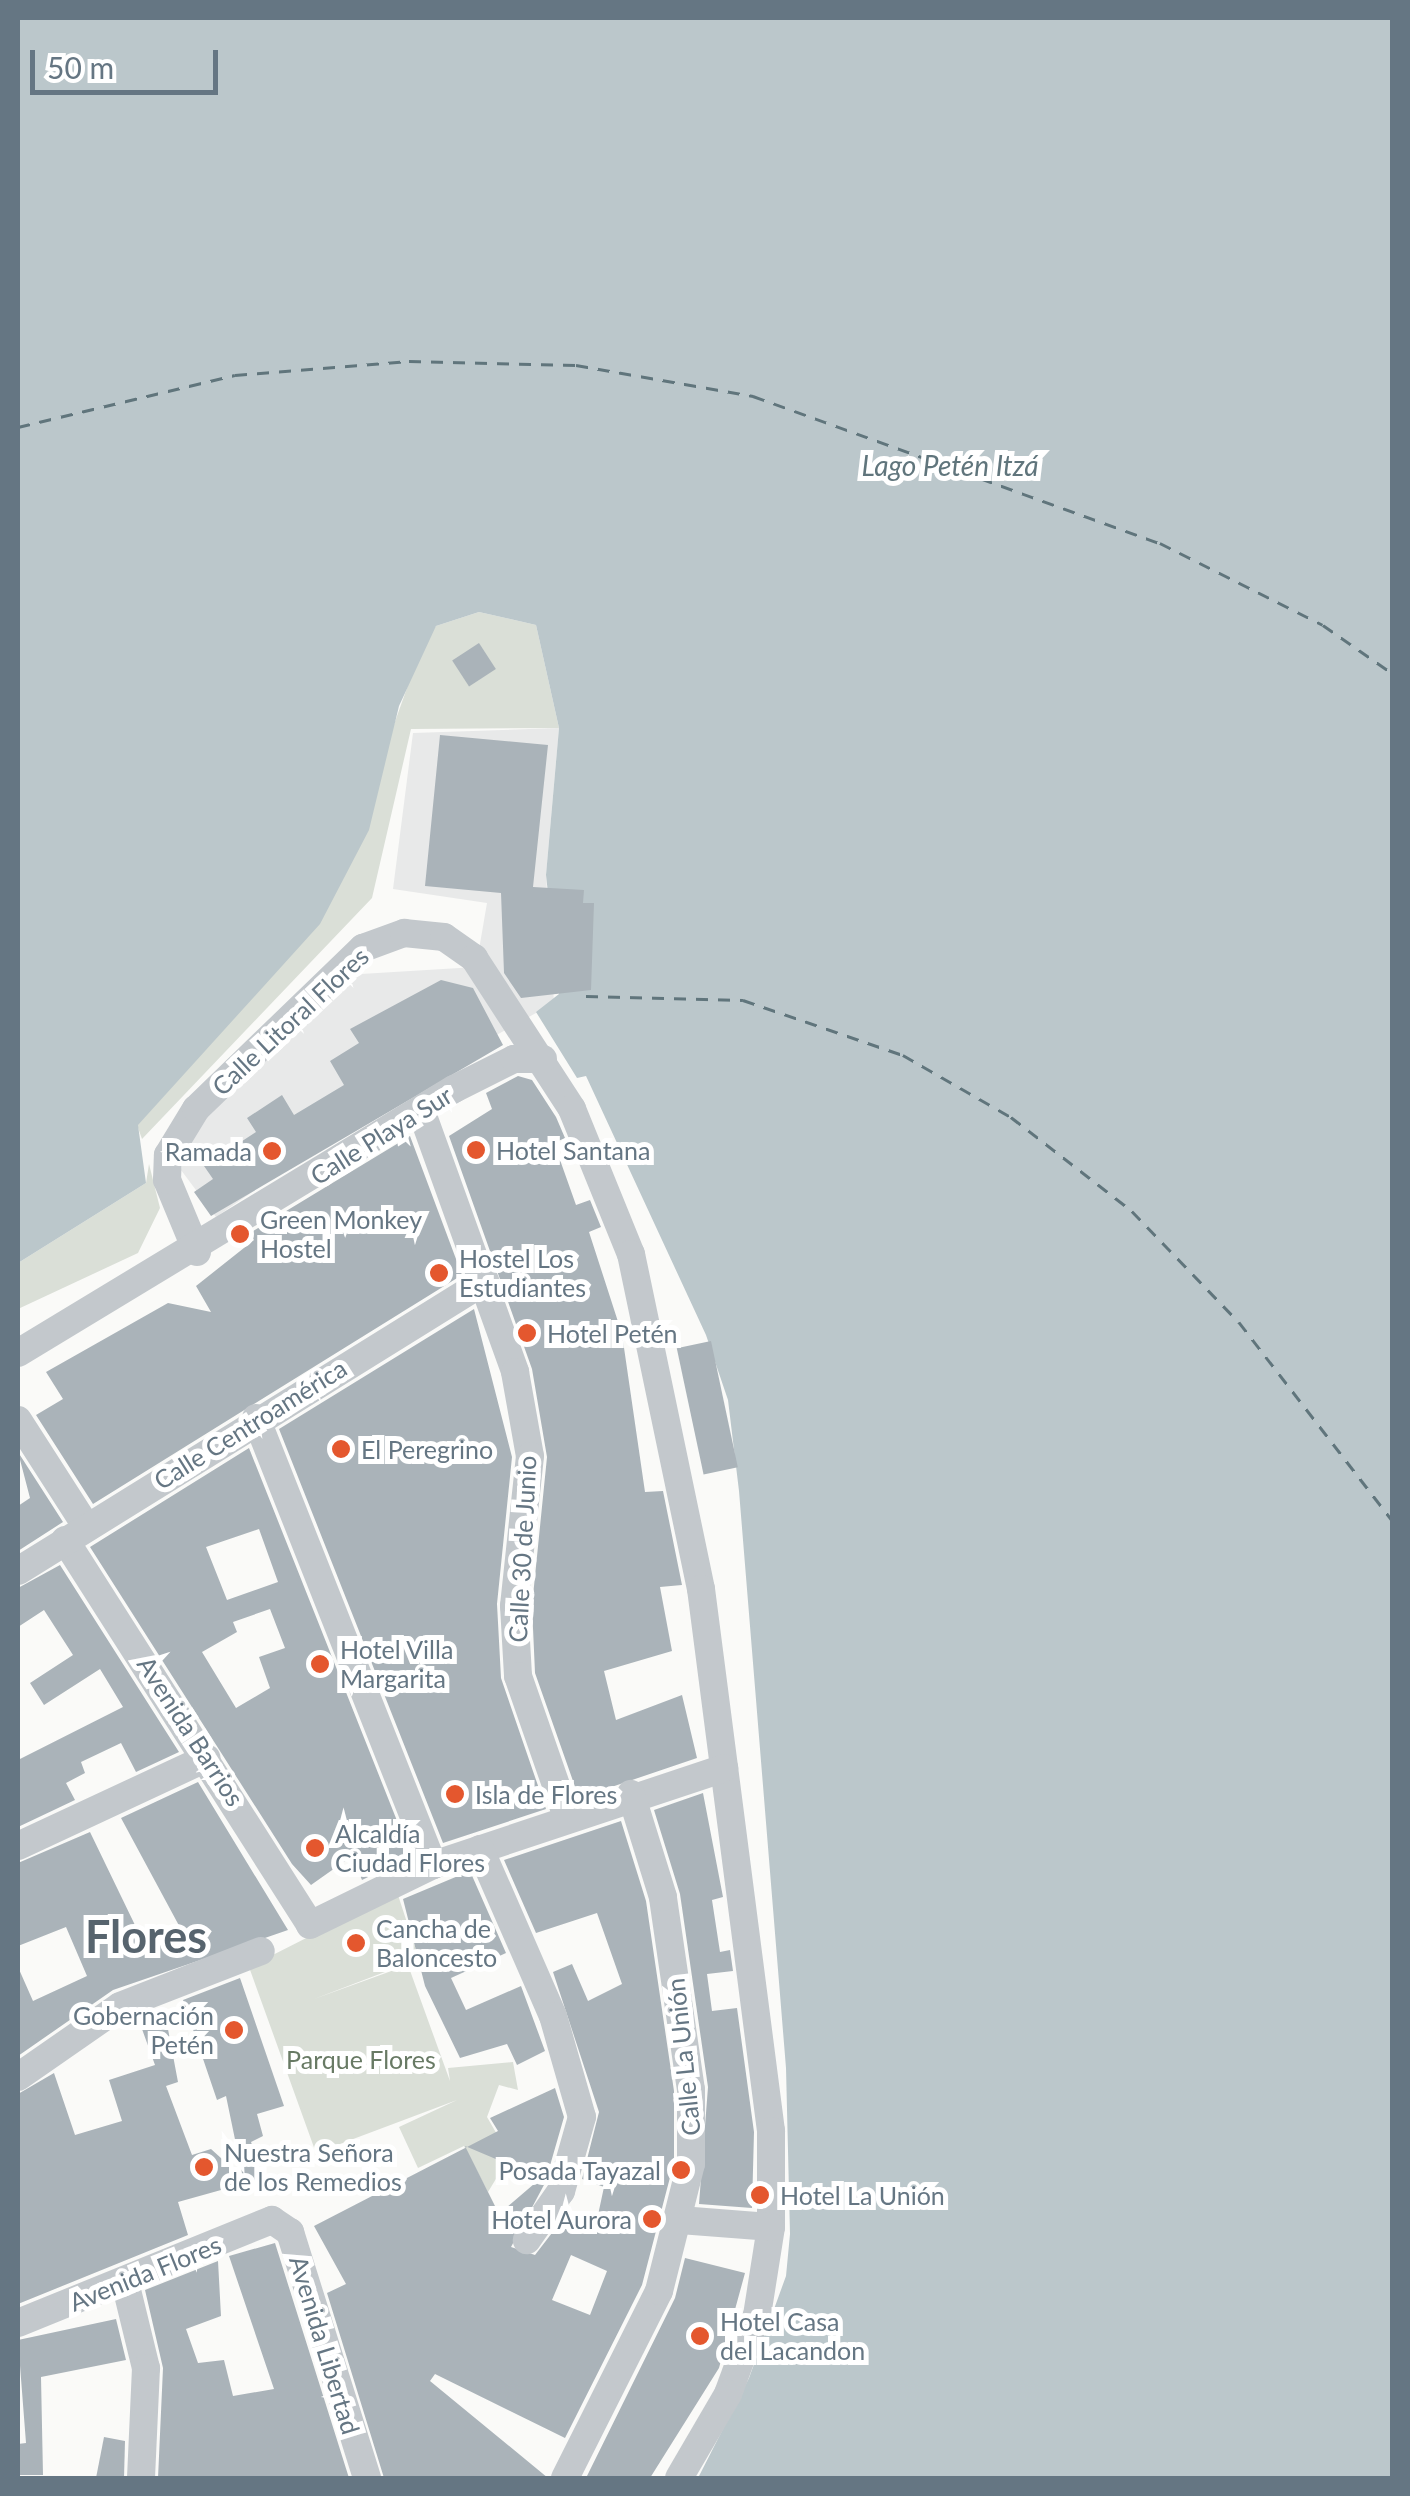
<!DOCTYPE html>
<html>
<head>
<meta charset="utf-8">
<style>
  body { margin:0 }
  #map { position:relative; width:1410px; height:2496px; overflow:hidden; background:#fafaf8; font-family:Lato,sans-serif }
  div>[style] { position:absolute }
  .built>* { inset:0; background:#e8e9e9 }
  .green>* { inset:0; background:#dadfd7 }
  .water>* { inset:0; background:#bbc7cb }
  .ferry>* { height:2.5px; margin-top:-1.25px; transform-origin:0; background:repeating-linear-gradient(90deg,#60757c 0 12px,transparent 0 22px) }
  .building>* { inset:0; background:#aab3b9; transform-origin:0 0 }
  .street>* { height:28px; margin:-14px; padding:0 14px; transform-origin:14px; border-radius:14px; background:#c3c8cc }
  .dots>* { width:28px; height:28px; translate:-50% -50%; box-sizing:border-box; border:5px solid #fff; border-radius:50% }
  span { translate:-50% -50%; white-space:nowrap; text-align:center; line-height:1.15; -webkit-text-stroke:10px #fff; paint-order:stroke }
  .street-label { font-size:25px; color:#657683 }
  .poi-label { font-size:25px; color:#657683 }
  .left { translate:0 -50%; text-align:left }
  .right { translate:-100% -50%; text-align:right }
  .park-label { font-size:25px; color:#687a64 }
  .water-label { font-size:28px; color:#60757c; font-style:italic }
  .town-label { font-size:45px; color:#57646e; font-weight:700 }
  .frame { position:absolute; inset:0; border:20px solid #657683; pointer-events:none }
  .scale { position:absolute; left:30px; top:50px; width:188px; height:45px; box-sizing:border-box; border:5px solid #657683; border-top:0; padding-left:12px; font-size:30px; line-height:35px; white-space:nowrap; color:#657683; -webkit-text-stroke:8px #fff; paint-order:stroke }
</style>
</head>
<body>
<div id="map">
  <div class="built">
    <i style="clip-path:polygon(559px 728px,546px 875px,554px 1003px,419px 1078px,216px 1217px,181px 1170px,193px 1130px,263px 1057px,361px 974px,476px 967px,487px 903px,393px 889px,413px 733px)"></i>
  </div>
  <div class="green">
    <i style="clip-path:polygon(479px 612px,536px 625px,559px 728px,411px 729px,372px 898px,142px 1139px,137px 1125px,169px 1090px,392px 730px,422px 646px,436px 626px)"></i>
    <i style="clip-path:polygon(149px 1164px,160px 1208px,138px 1253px,18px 1309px,18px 1263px,146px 1183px)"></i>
    <i style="clip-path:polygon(397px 1892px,419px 1959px,314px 1999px,408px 1965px,450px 2081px,448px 2068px,513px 2062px,518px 2090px,499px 2085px,487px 2117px,502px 2143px,516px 2146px,488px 2192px,464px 2146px,418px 2168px,399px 2127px,457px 2100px,316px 2153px,249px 1967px)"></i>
  </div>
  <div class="water">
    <i style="clip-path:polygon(18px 18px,1392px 18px,1392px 2478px,698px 2478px,749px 2378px,786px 2276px,790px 2234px,786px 2068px,739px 1491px,728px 1400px,706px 1335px,586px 1076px,577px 1078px,536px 1012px,559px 994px,546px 875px,559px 728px,536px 625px,479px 612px,436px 626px,399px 706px,369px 830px,320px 924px,138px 1125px,146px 1183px,18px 1263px)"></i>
  </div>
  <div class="ferry">
    <i style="left:18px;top:427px;width:223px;rotate:-13.5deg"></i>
    <i style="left:235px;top:375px;width:175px;rotate:-4.6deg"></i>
    <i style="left:409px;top:361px;width:167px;rotate:1.4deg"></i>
    <i style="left:576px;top:365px;width:180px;rotate:9.9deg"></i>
    <i style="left:753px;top:396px;width:433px;rotate:19.9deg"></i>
    <i style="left:1160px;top:543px;width:182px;rotate:26.7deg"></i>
    <i style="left:1323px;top:625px;width:84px;rotate:34.8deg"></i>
    <i style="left:586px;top:996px;width:157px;rotate:1.5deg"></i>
    <i style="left:743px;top:1000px;width:169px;rotate:19deg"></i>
    <i style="left:903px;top:1055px;width:125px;rotate:29.9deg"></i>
    <i style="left:1011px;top:1117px;width:153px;rotate:37.8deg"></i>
    <i style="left:1132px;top:1211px;width:154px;rotate:46.1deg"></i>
    <i style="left:1239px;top:1322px;width:250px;rotate:52.3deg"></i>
  </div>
  <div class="building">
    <i style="left:479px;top:643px;width:31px;height:32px;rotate:57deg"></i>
    <i style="clip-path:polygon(440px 735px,548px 745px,533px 887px,584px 890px,583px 903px,594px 903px,591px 990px,521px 998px,504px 973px,501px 893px,425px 886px)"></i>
    <i style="clip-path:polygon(441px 980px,473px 988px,503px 1045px,211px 1216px,194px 1192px,213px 1179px,204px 1166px,256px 1132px,247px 1118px,282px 1095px,294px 1115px,344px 1085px,330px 1061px,359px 1043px,350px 1029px)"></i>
    <i style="clip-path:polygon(518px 1076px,532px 1080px,556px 1117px,565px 1138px,554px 1143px,576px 1205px,590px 1200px,601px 1227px,589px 1232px,622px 1334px,645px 1492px,663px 1491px,682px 1585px,660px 1587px,672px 1651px,604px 1671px,616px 1720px,682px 1695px,697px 1758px,579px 1798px,535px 1673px,532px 1606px,547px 1457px,532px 1369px,449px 1136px,492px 1109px,486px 1093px)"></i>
    <i style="clip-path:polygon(410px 1136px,462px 1275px,93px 1504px,36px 1415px,63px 1399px,46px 1372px,168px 1303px,211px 1312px,196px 1286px,254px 1240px,250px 1233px)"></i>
    <i style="clip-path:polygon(474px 1309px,512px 1457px,497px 1604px,501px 1678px,546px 1809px,443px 1843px,279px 1429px)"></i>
    <i style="left:711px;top:1341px;width:129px;height:35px;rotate:78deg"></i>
    <i style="clip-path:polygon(evenodd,249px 1448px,411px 1856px,362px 1880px,352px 1856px,311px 1885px,292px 1864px,90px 1547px,249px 1448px,259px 1529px,278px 1582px,227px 1600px,206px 1547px,259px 1529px,249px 1448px,270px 1609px,285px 1648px,259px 1657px,270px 1688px,236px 1708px,202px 1652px,237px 1632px,233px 1622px,270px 1609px)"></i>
    <i style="clip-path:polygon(18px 1452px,63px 1522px,18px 1551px,18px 1506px,30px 1498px)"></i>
    <i style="clip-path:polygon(60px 1565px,179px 1752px,136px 1772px,121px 1743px,81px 1762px,85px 1773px,66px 1783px,75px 1800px,18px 1827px,18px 1760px,123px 1707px,100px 1669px,44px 1705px,30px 1683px,73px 1655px,44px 1610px,18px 1627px,18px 1588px)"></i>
    <i style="clip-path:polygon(198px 1782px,288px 1930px,113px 1990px,18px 2056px,18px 1967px,33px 2001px,87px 1976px,66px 1927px,18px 1946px,18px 1863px,90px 1832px,148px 1952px,183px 1933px,121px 1818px)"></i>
    <i style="clip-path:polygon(703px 1793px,723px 1897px,712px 1900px,720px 1952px,730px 1950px,733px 1971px,707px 1974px,712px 2011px,737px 2008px,754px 2132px,752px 2208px,699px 2204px,708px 2087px,680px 1894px,654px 1810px)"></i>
    <i style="clip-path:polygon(evenodd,621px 1821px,646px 1901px,674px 2091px,674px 2162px,642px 2285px,565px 2438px,435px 2374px,430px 2381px,548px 2478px,384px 2478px,327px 2293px,346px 2284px,314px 2226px,498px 2131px,490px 2118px,555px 2088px,564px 2117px,545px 2183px,511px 2247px,535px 2255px,565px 2216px,595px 2229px,604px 2187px,582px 2179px,599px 2112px,553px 1972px,572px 1964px,588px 2001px,622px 1984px,597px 1913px,536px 1933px,504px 1860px,621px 1821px,465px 2146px,541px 2178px,499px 2214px,465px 2146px,621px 1821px,571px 2255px,607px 2271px,590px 2315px,552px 2300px,571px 2255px)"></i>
    <i style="clip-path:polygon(470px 1871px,506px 1953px,451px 1978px,466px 2010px,521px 1986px,545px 2051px,517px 2065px,507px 2044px,460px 2058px,425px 1986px,403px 1899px)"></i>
    <i style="clip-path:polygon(240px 1978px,284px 2106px,257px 2114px,263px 2136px,251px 2142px,264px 2178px,178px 2202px,188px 2235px,18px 2304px,18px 2094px,54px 2073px,75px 2135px,122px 2121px,109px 2080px,155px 2065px,138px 2018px,164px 2008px,178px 2082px,166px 2086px,192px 2155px,211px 2149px,243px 2178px,226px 2096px,217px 2100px,183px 2000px)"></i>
    <i style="clip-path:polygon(275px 2243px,349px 2478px,158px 2478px,163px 2368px,145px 2290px,218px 2261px,221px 2316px,186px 2329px,198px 2363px,224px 2360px,233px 2396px,274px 2389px,229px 2256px)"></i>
    <i style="clip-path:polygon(685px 2258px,745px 2273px,719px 2368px,650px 2478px,586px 2478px,675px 2298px)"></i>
    <i style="clip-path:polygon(116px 2319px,126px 2360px,41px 2377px,43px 2475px,18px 2475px,18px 2444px,26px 2443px,18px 2340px)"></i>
    <i style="clip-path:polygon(104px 2437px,125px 2441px,124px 2478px,96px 2478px)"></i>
  </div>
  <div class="street">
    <i style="left:422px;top:1113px;width:275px;rotate:70.2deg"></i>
    <i style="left:515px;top:1372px;width:85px;rotate:79.9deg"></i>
    <i style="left:530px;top:1456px;width:151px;rotate:96.1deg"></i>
    <i style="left:514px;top:1606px;width:70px;rotate:86.7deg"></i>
    <i style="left:518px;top:1676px;width:146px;rotate:70.8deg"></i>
    <i style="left:197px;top:1252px;width:78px;rotate:-112.6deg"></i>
    <i style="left:167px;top:1180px;width:25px;rotate:-88deg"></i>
    <i style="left:168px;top:1155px;width:54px;rotate:-58.7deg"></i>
    <i style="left:196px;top:1109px;width:232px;rotate:-44deg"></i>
    <i style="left:363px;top:948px;width:44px;rotate:-20.1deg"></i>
    <i style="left:404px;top:933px;width:40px;rotate:5.7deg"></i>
    <i style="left:444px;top:937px;width:37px;rotate:35deg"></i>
    <i style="left:474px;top:958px;width:180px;rotate:57deg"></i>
    <i style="left:572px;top:1109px;width:157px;rotate:67.9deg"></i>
    <i style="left:631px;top:1254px;width:342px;rotate:78.2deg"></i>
    <i style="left:701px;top:1589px;width:547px;rotate:82.64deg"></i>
    <i style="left:771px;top:2131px;width:96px;rotate:90deg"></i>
    <i style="left:771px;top:2227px;width:89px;rotate:99deg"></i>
    <i style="left:757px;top:2315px;width:84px;rotate:110.2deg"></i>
    <i style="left:728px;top:2394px;width:97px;rotate:120.3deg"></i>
    <i style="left:18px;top:1353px;width:510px;rotate:-31.2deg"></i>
    <i style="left:454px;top:1089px;width:67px;rotate:-26.6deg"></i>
    <i style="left:514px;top:1059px;width:29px"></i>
    <i style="left:256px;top:1418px;width:481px;rotate:68.4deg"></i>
    <i style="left:18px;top:1420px;width:126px;rotate:57.3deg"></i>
    <i style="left:65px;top:1540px;width:456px;rotate:57.5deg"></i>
    <i style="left:310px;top:1925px;width:137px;rotate:-26deg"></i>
    <i style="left:433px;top:1865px;width:307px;rotate:-18.4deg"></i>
    <i style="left:18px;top:1571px;width:550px;rotate:-31.84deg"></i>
    <i style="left:18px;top:1846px;width:208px;rotate:-25deg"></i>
    <i style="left:480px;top:1849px;width:182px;rotate:66.4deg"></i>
    <i style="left:553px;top:2016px;width:105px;rotate:74deg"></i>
    <i style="left:582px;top:2117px;width:77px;rotate:105.8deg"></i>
    <i style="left:561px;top:2191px;width:60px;rotate:124.8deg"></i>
    <i style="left:18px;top:2077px;width:124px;rotate:-34.8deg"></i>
    <i style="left:120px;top:2006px;width:151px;rotate:-21.3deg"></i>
    <i style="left:680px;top:2220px;width:91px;rotate:4.4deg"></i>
    <i style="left:125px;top:2282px;width:89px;rotate:76.3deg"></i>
    <i style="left:146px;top:2368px;width:110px;rotate:92.6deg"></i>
    <i style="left:18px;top:2323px;width:274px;rotate:-22.1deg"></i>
    <i style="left:272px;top:2220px;width:22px;rotate:34deg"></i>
    <i style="left:290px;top:2232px;width:258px;rotate:72.6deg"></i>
    <i style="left:565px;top:2478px;width:209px;rotate:-63.3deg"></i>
    <i style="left:659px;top:2291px;width:131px;rotate:-75.9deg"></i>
    <i style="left:691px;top:2164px;width:74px;rotate:-90deg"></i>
    <i style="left:691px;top:2090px;width:195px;rotate:-98.3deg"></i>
    <i style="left:663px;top:1897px;width:108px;rotate:-107.3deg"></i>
  </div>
  <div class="dots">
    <i style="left:476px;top:1150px;background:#e4572e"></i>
    <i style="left:272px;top:1151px;background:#e4572e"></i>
    <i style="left:240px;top:1234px;background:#e4572e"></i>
    <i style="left:439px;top:1273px;background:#e4572e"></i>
    <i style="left:527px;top:1333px;background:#e4572e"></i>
    <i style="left:341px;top:1449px;background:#e4572e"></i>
    <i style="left:320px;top:1664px;background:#e4572e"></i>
    <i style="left:455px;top:1794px;background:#e4572e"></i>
    <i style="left:315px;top:1848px;background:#e4572e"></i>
    <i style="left:356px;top:1943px;background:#e4572e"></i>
    <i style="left:234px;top:2030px;background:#e4572e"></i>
    <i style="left:204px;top:2167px;background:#e4572e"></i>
    <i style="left:681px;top:2170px;background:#e4572e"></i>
    <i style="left:760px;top:2195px;background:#e4572e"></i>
    <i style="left:652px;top:2219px;background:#e4572e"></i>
    <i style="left:700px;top:2336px;background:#e4572e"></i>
  </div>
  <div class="street-label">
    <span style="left:290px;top:1021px;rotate:-43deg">Calle Litoral Flores</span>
    <span style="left:381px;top:1135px;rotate:-32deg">Calle Playa Sur</span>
    <span style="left:250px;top:1424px;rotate:-32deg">Calle Centroamérica</span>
    <span style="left:522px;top:1549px;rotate:-87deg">Calle 30 de Junio</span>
    <span style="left:191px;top:1731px;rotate:57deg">Avenida Barrios</span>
    <span style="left:683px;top:2057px;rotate:-96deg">Calle La Unión</span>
    <span style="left:145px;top:2273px;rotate:-22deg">Avenida Flores</span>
    <span style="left:325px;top:2345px;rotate:73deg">Avenida Libertad</span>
  </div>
  <div class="poi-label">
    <span class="left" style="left:496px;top:1150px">Hotel Santana</span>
    <span class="right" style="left:252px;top:1151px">Ramada</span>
    <span class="left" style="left:260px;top:1234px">Green Monkey<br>Hostel</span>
    <span class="left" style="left:459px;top:1273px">Hostel Los<br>Estudiantes</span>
    <span class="left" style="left:547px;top:1333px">Hotel Petén</span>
    <span class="left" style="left:361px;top:1449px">El Peregrino</span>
    <span class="left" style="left:340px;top:1664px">Hotel Villa<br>Margarita</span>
    <span class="left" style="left:475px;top:1794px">Isla de Flores</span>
    <span class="left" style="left:335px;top:1848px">Alcaldía<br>Ciudad Flores</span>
    <span class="left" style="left:376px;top:1943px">Cancha de<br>Baloncesto</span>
    <span class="right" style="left:214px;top:2030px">Gobernación<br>Petén</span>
    <span class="left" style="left:224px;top:2167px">Nuestra Señora<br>de los Remedios</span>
    <span class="right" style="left:661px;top:2170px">Posada Tayazal</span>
    <span class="left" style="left:780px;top:2195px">Hotel La Unión</span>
    <span class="right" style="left:632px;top:2219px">Hotel Aurora</span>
    <span class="left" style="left:720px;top:2336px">Hotel Casa<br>del Lacandon</span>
  </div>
  <div class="park-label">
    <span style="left:361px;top:2059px">Parque Flores</span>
  </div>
  <div class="water-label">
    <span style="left:950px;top:465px">Lago Petén Itzá</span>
  </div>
  <div class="town-label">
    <span style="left:146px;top:1937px">Flores</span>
  </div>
  <div class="frame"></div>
  <div class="scale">50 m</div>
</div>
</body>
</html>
